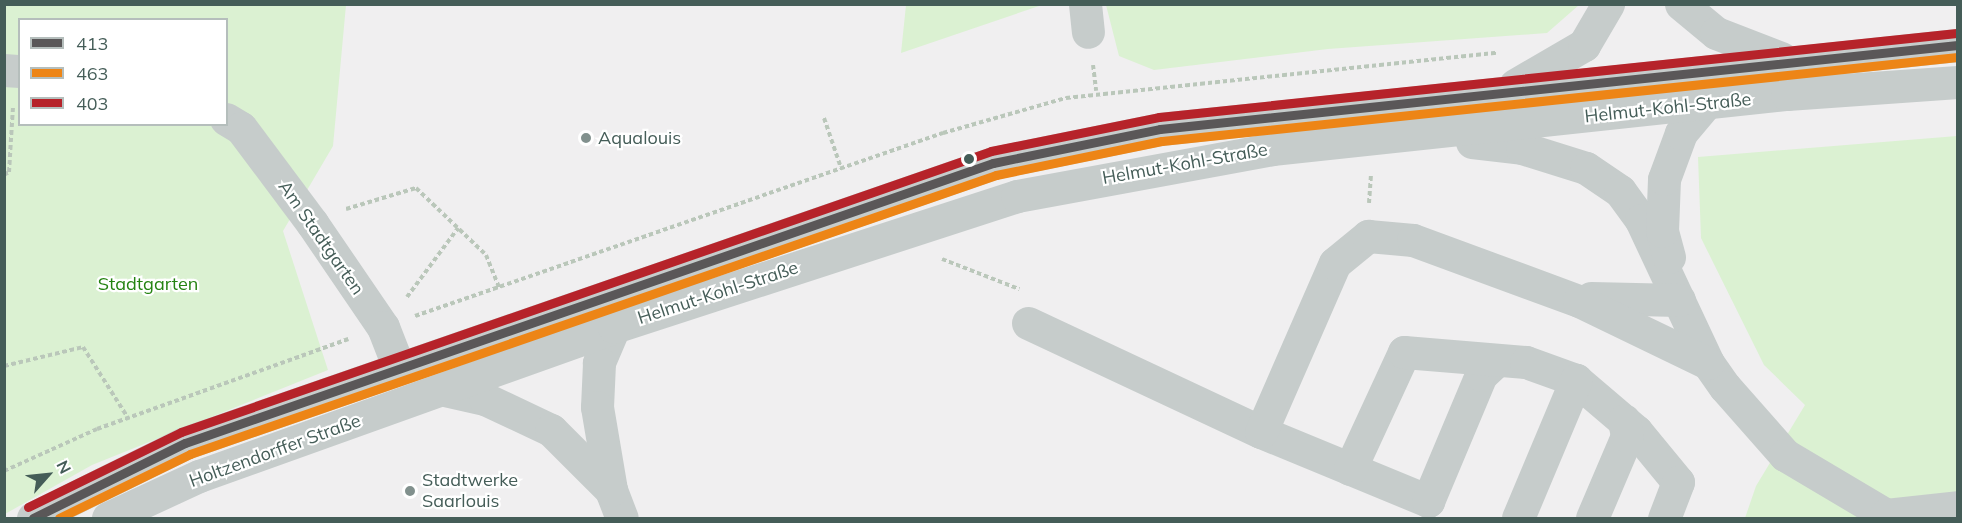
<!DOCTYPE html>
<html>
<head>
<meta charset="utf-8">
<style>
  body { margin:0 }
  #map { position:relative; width:1962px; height:523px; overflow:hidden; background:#f0eff0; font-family:Mulish,sans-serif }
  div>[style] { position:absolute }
  .green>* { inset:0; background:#dbf1d2 }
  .path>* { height:4px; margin-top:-2px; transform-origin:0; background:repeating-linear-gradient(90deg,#bac7ba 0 4.5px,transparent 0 7.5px) }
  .minor>* { height:33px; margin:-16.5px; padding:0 16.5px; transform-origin:16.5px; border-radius:16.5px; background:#c6cccb }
  .bus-1>* { height:9px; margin:-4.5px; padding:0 4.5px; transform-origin:4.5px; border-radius:4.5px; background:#5a5758 }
  .bus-2>* { height:9px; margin:-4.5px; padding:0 4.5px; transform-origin:4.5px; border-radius:4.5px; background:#ed8516 }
  .bus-3>* { height:9px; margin:-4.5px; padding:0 4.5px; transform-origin:4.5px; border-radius:4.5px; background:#b6232a }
  .dots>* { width:16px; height:16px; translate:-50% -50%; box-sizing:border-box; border:3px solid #fff; border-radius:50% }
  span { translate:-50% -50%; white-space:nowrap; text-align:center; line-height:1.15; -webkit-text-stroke:4.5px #fff; paint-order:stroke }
  .street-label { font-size:18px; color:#455d58 }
  .poi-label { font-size:18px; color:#455d58 }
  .left { translate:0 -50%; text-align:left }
  .park-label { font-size:18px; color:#248311 }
  .frame { position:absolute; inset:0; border:6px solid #455d58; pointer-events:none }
  .legend { position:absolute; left:18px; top:18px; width:210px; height:108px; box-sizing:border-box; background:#fff; border:2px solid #b5bebc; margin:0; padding:8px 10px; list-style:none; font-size:18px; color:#455d58 }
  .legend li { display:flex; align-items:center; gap:12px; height:30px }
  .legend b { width:30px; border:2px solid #b5bebc }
  .north { position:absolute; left:18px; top:445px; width:60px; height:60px; -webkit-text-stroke:4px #fff; paint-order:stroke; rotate:63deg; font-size:16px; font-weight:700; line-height:24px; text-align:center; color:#455d58 }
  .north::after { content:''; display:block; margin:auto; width:21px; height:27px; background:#455d58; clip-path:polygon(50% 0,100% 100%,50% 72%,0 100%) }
</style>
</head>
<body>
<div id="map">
  <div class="green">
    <i style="clip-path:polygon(evenodd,5px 5px,346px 5px,333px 146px,283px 231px,328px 370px,92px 465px,5px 514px,5px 5px,20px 20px,226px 20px,226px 124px,20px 124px,20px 20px)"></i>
    <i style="clip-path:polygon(906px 5px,906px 4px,1042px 5px,901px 53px)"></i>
    <i style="clip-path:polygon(1106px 5px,1106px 4px,1579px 5px,1547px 33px,1328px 49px,1154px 70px,1119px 56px)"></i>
    <i style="clip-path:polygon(1957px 136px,1957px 518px,1745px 518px,1756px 486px,1805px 405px,1764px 365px,1701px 238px,1698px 157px)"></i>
  </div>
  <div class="path">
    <i style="left:1093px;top:65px;width:26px;rotate:83deg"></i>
    <i style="left:824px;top:118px;width:53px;rotate:71.2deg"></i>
    <i style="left:4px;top:175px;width:6px;rotate:-31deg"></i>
    <i style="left:9px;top:172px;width:65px;rotate:-86.5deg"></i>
    <i style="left:1369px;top:203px;width:29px;rotate:-86deg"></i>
    <i style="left:346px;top:209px;width:73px;rotate:-16.7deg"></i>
    <i style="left:416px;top:188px;width:97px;rotate:43.7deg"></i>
    <i style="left:486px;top:255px;width:35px;rotate:68deg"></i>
    <i style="left:942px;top:259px;width:83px;rotate:21.3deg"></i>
    <i style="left:407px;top:297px;width:86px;rotate:-53.5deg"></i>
    <i style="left:415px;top:316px;width:559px;rotate:-19.12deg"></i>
    <i style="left:943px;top:133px;width:128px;rotate:-15.9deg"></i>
    <i style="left:1066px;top:98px;width:433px;rotate:-6deg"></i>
    <i style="left:4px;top:366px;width:81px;rotate:-13.5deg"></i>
    <i style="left:83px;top:347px;width:84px;rotate:57.6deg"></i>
    <i style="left:4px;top:471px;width:102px;rotate:-24.3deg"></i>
    <i style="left:97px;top:429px;width:267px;rotate:-19.7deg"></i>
  </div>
  <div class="minor">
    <i style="left:1085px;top:4px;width:28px;rotate:84deg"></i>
    <i style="left:1681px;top:4px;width:45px;rotate:39.6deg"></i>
    <i style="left:1716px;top:33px;width:70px;rotate:21deg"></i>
    <i style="left:4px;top:70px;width:16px;rotate:4deg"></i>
    <i style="left:1515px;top:85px;width:80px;rotate:-30.1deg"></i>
    <i style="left:1584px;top:45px;width:48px;rotate:-59.7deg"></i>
    <i style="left:226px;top:119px;width:17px;rotate:31deg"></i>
    <i style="left:241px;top:128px;width:119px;rotate:53.2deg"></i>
    <i style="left:312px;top:223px;width:126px;rotate:55.7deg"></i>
    <i style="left:383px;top:327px;width:44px;rotate:68.7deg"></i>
    <i style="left:1472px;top:142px;width:50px;rotate:6.8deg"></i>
    <i style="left:1522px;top:148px;width:67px;rotate:17.4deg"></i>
    <i style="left:1586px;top:168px;width:41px;rotate:34.1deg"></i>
    <i style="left:1620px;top:191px;width:36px;rotate:54deg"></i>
    <i style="left:1641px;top:220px;width:158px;rotate:64.9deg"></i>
    <i style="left:1708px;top:363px;width:29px;rotate:55deg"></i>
    <i style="left:1725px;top:387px;width:91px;rotate:48.6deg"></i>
    <i style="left:1785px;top:455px;width:123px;rotate:30.7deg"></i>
    <i style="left:1669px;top:257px;width:27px;rotate:-105deg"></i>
    <i style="left:1662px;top:231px;width:52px;rotate:-87.8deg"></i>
    <i style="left:1664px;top:179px;width:49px;rotate:-69.7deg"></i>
    <i style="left:1681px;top:133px;width:34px;rotate:-50deg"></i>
    <i style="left:1591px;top:298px;width:88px;rotate:1.3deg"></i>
    <i style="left:1028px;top:323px;width:257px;rotate:25.1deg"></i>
    <i style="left:1261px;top:432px;width:181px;rotate:22.4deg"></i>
    <i style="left:1428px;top:501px;width:137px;rotate:-67.2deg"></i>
    <i style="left:1481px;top:375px;width:18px;rotate:-43deg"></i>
    <i style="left:614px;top:327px;width:39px;rotate:113deg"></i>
    <i style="left:599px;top:363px;width:44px;rotate:92.6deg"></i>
    <i style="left:597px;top:407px;width:84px;rotate:80.4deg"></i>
    <i style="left:611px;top:490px;width:30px;rotate:69deg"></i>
    <i style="left:444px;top:390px;width:42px;rotate:12.4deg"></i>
    <i style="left:485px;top:399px;width:73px;rotate:25.2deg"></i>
    <i style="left:551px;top:430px;width:85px;rotate:45deg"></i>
    <i style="left:1261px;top:432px;width:184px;rotate:-66.4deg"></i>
    <i style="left:1335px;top:263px;width:43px;rotate:-39.3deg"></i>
    <i style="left:1368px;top:236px;width:45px;rotate:5.1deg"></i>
    <i style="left:1413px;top:240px;width:177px;rotate:20.2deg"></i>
    <i style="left:1579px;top:301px;width:143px;rotate:25.7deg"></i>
    <i style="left:1350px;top:469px;width:129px;rotate:-65.2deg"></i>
    <i style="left:1404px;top:352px;width:122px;rotate:4.7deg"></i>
    <i style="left:1526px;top:362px;width:53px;rotate:19.8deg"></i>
    <i style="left:1576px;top:380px;width:79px;rotate:40.4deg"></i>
    <i style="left:1636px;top:431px;width:66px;rotate:50.5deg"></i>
    <i style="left:1678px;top:482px;width:39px;rotate:111deg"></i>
    <i style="left:1886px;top:515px;width:72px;rotate:-6.3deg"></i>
    <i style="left:33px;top:518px;width:169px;rotate:-26.3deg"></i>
    <i style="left:185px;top:443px;width:855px;rotate:-19.11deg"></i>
    <i style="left:993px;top:163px;width:170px;rotate:-11.5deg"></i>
    <i style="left:1160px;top:129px;width:802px;rotate:-6.01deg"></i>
    <i style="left:108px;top:518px;width:100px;rotate:-24.8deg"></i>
    <i style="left:199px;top:476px;width:441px;rotate:-19.7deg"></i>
    <i style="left:614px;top:327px;width:424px;rotate:-18deg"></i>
    <i style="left:1017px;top:196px;width:259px;rotate:-10.4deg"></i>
    <i style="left:1272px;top:149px;width:518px;rotate:-6.1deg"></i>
    <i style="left:1787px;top:94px;width:171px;rotate:-4deg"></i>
    <i style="left:1518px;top:518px;width:150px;rotate:-67.2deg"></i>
    <i style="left:1592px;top:518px;width:89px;rotate:-66.9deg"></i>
    <i style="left:1627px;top:436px;width:16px;rotate:-101deg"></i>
  </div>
  <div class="bus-1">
    <i style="left:33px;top:518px;width:169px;rotate:-26.3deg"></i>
    <i style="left:185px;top:443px;width:855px;rotate:-19.11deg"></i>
    <i style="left:993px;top:163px;width:170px;rotate:-11.5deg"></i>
    <i style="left:1160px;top:129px;width:802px;rotate:-6.01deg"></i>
  </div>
  <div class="bus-2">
    <i style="left:59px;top:518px;width:146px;rotate:-26deg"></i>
    <i style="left:190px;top:454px;width:853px;rotate:-19.09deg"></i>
    <i style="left:996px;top:175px;width:169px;rotate:-11.6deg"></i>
    <i style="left:1162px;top:141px;width:800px;rotate:-6.02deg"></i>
  </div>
  <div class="bus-3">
    <i style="left:28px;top:507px;width:170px;rotate:-26.1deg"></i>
    <i style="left:181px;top:432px;width:857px;rotate:-19.13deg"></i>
    <i style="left:991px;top:151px;width:171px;rotate:-11.4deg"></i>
    <i style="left:1159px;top:117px;width:802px;rotate:-6.01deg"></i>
  </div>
  <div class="dots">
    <i style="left:586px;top:138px;background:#81908d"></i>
    <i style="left:969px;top:159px;background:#455d58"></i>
    <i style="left:410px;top:491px;background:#81908d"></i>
  </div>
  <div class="street-label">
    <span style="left:1668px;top:108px;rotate:-6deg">Helmut-Kohl-Straße</span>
    <span style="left:1185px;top:164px;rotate:-10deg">Helmut-Kohl-Straße</span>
    <span style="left:321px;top:238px;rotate:55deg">Am Stadtgarten</span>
    <span style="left:718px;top:293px;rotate:-18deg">Helmut-Kohl-Straße</span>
    <span style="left:275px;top:451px;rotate:-20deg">Holtzendorffer Straße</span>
  </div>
  <div class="poi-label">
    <span class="left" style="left:598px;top:138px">Aqualouis</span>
    <span class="left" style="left:422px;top:491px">Stadtwerke<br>Saarlouis</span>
  </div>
  <div class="park-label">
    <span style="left:148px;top:284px">Stadtgarten</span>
  </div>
  <div class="frame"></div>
  <ul class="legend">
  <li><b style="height:8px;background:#5a5758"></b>413</li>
  <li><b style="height:8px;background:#ed8516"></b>463</li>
  <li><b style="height:8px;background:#b6232a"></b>403</li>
  </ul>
  <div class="north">N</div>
</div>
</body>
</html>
